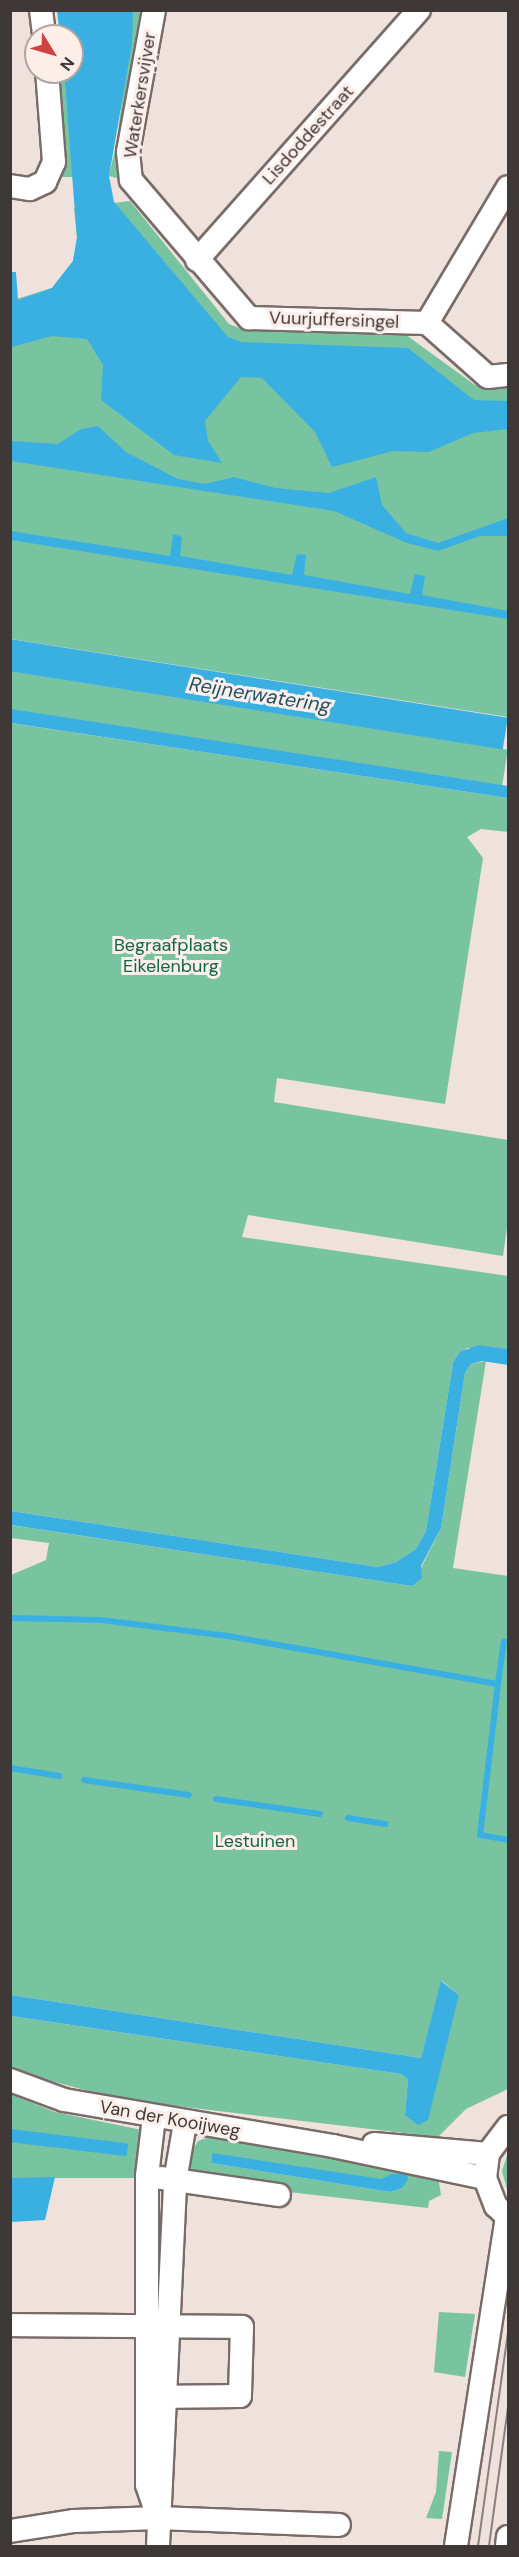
<!DOCTYPE html>
<html>
<head>
<meta charset="utf-8">
<style>
  body { margin:0 }
  #map { position:relative; width:519px; height:2557px; overflow:hidden; background:#efe1dc; font-family:"DM Sans",sans-serif }
  div>[style] { position:absolute }
  .green>* { inset:0; background:#78c4a1; transform-origin:0 0 }
  .water>* { inset:0; background:#39b0e1; transform-origin:0 0 }
  .stream>* { height:6px; margin:-3px; padding:0 3px; transform-origin:3px; border-radius:3px; background:#39b0e1 }
  .roads { filter:drop-shadow(2px 0 #796c68) drop-shadow(-2px 0 #796c68) drop-shadow(0 2px #796c68) drop-shadow(0 -2px #796c68) }
  .street>* { height:22px; margin:-11px; padding:0 11px; transform-origin:11px; border-radius:11px; background:#fff }
  .tram>* { height:1.5px; margin:-0.75px; padding:0 0.75px; transform-origin:0.75px; border-radius:0.75px; background:#897f7c }
  span { translate:-50% -50%; white-space:nowrap; text-align:center; line-height:1.15; -webkit-text-stroke:6px #fceee9; paint-order:stroke }
  .street-label { font-size:18px; color:#3e3836 }
  .park-label { font-size:18px; color:#0f6748 }
  .water-label { font-size:20px; color:#225166; font-style:italic }
  .frame { position:absolute; inset:0; border:12px solid #3e3836; pointer-events:none }
  .north { position:absolute; left:24px; top:24px; width:60px; height:60px; box-sizing:border-box; background:#fceee9; border:2px solid #b0a5a1; border-radius:50%; rotate:127deg; font-size:16px; font-weight:700; line-height:24px; text-align:center; color:#3e3836 }
  .north::after { content:''; display:block; margin:auto; width:21px; height:27px; background:#d0413f; clip-path:polygon(50% 0,100% 100%,50% 72%,0 100%) }
</style>
</head>
<body>
<div id="map">
  <div class="green">
    <i style="clip-path:polygon(133px 11px,146px 11px,117px 178px,109px 176px,117px 140px)"></i>
    <i style="clip-path:polygon(53px 72px,64px 72px,73px 177px,56px 177px)"></i>
    <i style="clip-path:polygon(130px 201px,229px 324px,244px 330px,402px 332px,475px 385px,508px 386px,508px 717px,11px 639px,10px 301px,52px 288px,73px 261px,77px 238px,74px 208px)"></i>
    <i style="left:10px;top:671px;width:504px;height:38px;rotate:9deg"></i>
    <i style="clip-path:polygon(10px 723px,508px 798px,508px 832px,481px 829px,467px 837px,483px 858px,445px 1104px,277px 1078px,274px 1102px,508px 1140px,508px 1221px,503px 1256px,248px 1215px,242px 1237px,508px 1276px,508px 1349px,467px 1348px,453px 1363px,426px 1531px,416px 1549px,396px 1562px,378px 1567px,11px 1511px)"></i>
    <i style="clip-path:polygon(486px 1361px,453px 1568px,508px 1576px,508px 2089px,466px 2109px,438px 2137px,118px 2099px,11px 2070px,11px 2016px,401px 2074px,408px 2079px,405px 2115px,459px 1995px,442px 1981px,421px 2058px,11px 1995px,11px 1575px,46px 1560px,49px 1543px,11px 1538px,10px 1525px,412px 1586px,441px 1528px,465px 1373px,471px 1364px)"></i>
    <i style="clip-path:polygon(10px 2094px,55px 2112px,142px 2130px,135px 2178px,11px 2178px)"></i>
    <i style="clip-path:polygon(evenodd,213px 2136px,438px 2176px,441px 2195px,429px 2201px,428px 2208px,192px 2181px,187px 2160px,198px 2141px,213px 2136px,212px 2154px,381px 2180px,402px 2188px,390px 2192px,211px 2163px,212px 2154px)"></i>
    <i style="clip-path:polygon(508px 2152px,508px 2193px,502px 2171px)"></i>
    <i style="clip-path:polygon(439px 2312px,475px 2314px,465px 2377px,434px 2372px)"></i>
    <i style="clip-path:polygon(439px 2451px,452px 2452px,442px 2519px,426px 2518px,436px 2492px)"></i>
  </div>
  <div class="water">
    <i style="clip-path:polygon(57px 11px,133px 11px,132px 44px,109px 176px,114px 202px,228px 337px,242px 342px,408px 348px,474px 400px,508px 401px,508px 429px,473px 433px,429px 452px,393px 451px,332px 467px,315px 432px,262px 378px,241px 377px,205px 421px,208px 441px,222px 463px,174px 455px,101px 400px,103px 365px,87px 339px,52px 336px,11px 347px,11px 272px,16px 272px,18px 300px,52px 288px,73px 261px,77px 238px,64px 72px,72px 72px,72px 36px,60px 36px)"></i>
    <i style="clip-path:polygon(98px 426px,126px 452px,178px 479px,205px 484px,234px 477px,275px 488px,329px 493px,376px 477px,382px 505px,406px 533px,438px 543px,508px 518px,508px 536px,480px 536px,438px 551px,407px 543px,334px 511px,11px 461px,11px 441px,58px 444px,81px 429px)"></i>
    <i style="clip-path:polygon(11px 531px,170px 556px,173px 534px,182px 537px,180px 556px,292px 575px,297px 554px,306px 555px,304px 575px,410px 594px,415px 574px,425px 576px,422px 595px,508px 611px,508px 619px,11px 540px)"></i>
    <i style="left:10px;top:639px;width:504px;height:32px;rotate:9deg"></i>
    <i style="clip-path:polygon(11px 709px,508px 786px,508px 798px,11px 723px)"></i>
    <i style="clip-path:polygon(478px 1345px,508px 1349px,508px 1365px,482px 1361px,471px 1364px,465px 1373px,441px 1528px,421px 1566px,422px 1578px,412px 1586px,11px 1525px,11px 1511px,378px 1567px,396px 1562px,416px 1549px,426px 1531px,453px 1363px,460px 1352px)"></i>
    <i style="clip-path:polygon(441px 1981px,459px 1995px,428px 2120px,418px 2125px,405px 2115px,408px 2079px,401px 2074px,11px 2016px,11px 1995px,421px 2058px)"></i>
    <i style="left:11px;top:2129px;width:118px;height:13px;rotate:7deg"></i>
    <i style="clip-path:polygon(212px 2153px,381px 2179px,391px 2174px,407px 2174px,408px 2179px,402px 2188px,390px 2192px,211px 2163px)"></i>
    <i style="clip-path:polygon(55px 2177px,45px 2220px,11px 2222px,11px 2178px)"></i>
  </div>
  <div class="stream">
    <i style="left:10px;top:1618px;width:91px;rotate:1.3deg"></i>
    <i style="left:101px;top:1620px;width:128px;rotate:7.2deg"></i>
    <i style="left:228px;top:1636px;width:274px;rotate:10.1deg"></i>
    <i style="left:498px;top:1684px;width:152px;rotate:96.8deg"></i>
    <i style="left:480px;top:1835px;width:28px;rotate:10deg"></i>
    <i style="left:498px;top:1684px;width:43px;rotate:-82.1deg"></i>
    <i style="left:10px;top:1768px;width:50px;rotate:9.3deg"></i>
    <i style="left:84px;top:1780px;width:106px;rotate:8.1deg"></i>
    <i style="left:216px;top:1799px;width:105px;rotate:8.2deg"></i>
    <i style="left:348px;top:1818px;width:38px;rotate:9deg"></i>
  </div>
  <div class="roads">
    <div class="street">
      <i style="left:41px;top:10px;width:26px;rotate:83deg"></i>
      <i style="left:154px;top:10px;width:144px;rotate:100.4deg"></i>
      <i style="left:128px;top:152px;width:28px;rotate:84deg"></i>
      <i style="left:131px;top:180px;width:182px;rotate:49.5deg"></i>
      <i style="left:249px;top:318px;width:178px;rotate:1.6deg"></i>
      <i style="left:427px;top:323px;width:81px;rotate:41.5deg"></i>
      <i style="left:488px;top:377px;width:20px;rotate:-6deg"></i>
      <i style="left:10px;top:186px;width:20px;rotate:9deg"></i>
      <i style="left:30px;top:189px;width:17px;rotate:-25deg"></i>
      <i style="left:45px;top:182px;width:22px;rotate:-66deg"></i>
      <i style="left:54px;top:162px;width:90px;rotate:-94.4deg"></i>
      <i style="left:197px;top:260px;width:334px;rotate:-48.4deg"></i>
      <i style="left:427px;top:323px;width:158px;rotate:-59.2deg"></i>
      <i style="left:10px;top:2080px;width:58px;rotate:20.3deg"></i>
      <i style="left:64px;top:2100px;width:273px;rotate:9.7deg"></i>
      <i style="left:333px;top:2146px;width:155px;rotate:11.9deg"></i>
      <i style="left:154px;top:2117px;width:59px;rotate:96.8deg"></i>
      <i style="left:147px;top:2176px;width:309px;rotate:90deg"></i>
      <i style="left:147px;top:2485px;width:31px;rotate:71deg"></i>
      <i style="left:508px;top:2127px;width:34px;rotate:127deg"></i>
      <i style="left:488px;top:2154px;width:24px;rotate:97deg"></i>
      <i style="left:485px;top:2178px;width:30px;rotate:69deg"></i>
      <i style="left:496px;top:2206px;width:16px;rotate:43deg"></i>
      <i style="left:374px;top:2144px;width:114px;rotate:5deg"></i>
      <i style="left:161px;top:2178px;width:119px;rotate:8.2deg"></i>
      <i style="left:10px;top:2325px;width:232px;rotate:0.5deg"></i>
      <i style="left:242px;top:2327px;width:69px;rotate:91.7deg"></i>
      <i style="left:240px;top:2396px;width:88px;rotate:179.3deg"></i>
      <i style="left:10px;top:2531px;width:65px;rotate:-8.9deg"></i>
      <i style="left:74px;top:2521px;width:84px;rotate:-2deg"></i>
      <i style="left:158px;top:2518px;width:181px;rotate:2.2deg"></i>
      <i style="left:158px;top:2546px;width:365px;rotate:-87.3deg"></i>
      <i style="left:175px;top:2181px;width:59px;rotate:-80.2deg"></i>
      <i style="left:456px;top:2546px;width:334px;rotate:-81.2deg"></i>
      <i style="left:507px;top:2546px;width:9px;rotate:-84deg"></i>
    </div>
  </div>
  <div class="tram">
    <i style="left:478px;top:2546px;width:216px;rotate:-82deg"></i>
    <i style="left:489px;top:2546px;width:139px;rotate:-82.2deg"></i>
  </div>
  <div class="street-label">
    <span style="left:140px;top:95px;rotate:-81deg">Waterkersvijver</span>
    <span style="left:308px;top:135px;rotate:-48deg">Lisdoddestraat</span>
    <span style="left:334px;top:320px;rotate:2deg">Vuurjuffersingel</span>
    <span style="left:170px;top:2119px;rotate:10deg">Van der Kooijweg</span>
  </div>
  <div class="park-label">
    <span style="left:171px;top:956px">Begraafplaats<br>Eikelenburg</span>
    <span style="left:255px;top:1841px">Lestuinen</span>
  </div>
  <div class="water-label">
    <span style="left:260px;top:695px;rotate:9deg">Reijnerwatering</span>
  </div>
  <div class="frame"></div>
  <div class="north">N</div>
</div>
</body>
</html>
